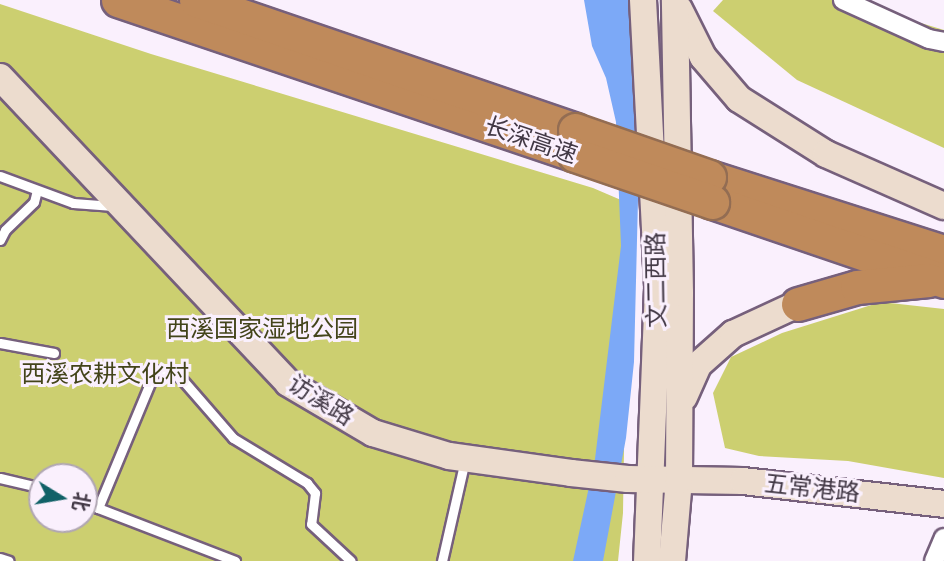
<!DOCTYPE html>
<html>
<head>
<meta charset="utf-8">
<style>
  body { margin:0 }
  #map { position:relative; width:944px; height:561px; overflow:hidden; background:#faf0fd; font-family:Ubuntu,"Noto Sans SC",sans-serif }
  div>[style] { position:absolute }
  .green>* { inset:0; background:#cccf70 }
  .water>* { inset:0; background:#7ca9f7 }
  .roads { filter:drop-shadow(2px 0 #76607c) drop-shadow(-2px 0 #76607c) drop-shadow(0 2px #76607c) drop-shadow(0 -2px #76607c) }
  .lane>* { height:9px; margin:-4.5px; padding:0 4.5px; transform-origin:4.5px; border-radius:4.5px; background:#fff }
  .street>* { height:18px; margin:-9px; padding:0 9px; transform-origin:9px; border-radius:9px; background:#fff }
  .secondary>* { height:26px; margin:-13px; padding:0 13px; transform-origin:13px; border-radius:13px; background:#ecdcce }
  .highway>* { height:33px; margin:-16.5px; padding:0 16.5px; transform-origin:16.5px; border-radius:16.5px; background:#bf8a5b }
  .bridges { filter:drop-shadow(2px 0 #936d53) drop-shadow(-2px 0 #936d53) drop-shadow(0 2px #936d53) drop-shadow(0 -2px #936d53) }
  .highway-bridge>* { height:33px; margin:-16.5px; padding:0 16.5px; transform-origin:16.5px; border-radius:16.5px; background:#bf8a5b }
  span { translate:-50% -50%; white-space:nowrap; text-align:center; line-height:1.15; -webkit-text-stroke:6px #faf0fd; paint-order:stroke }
  .street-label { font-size:24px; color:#423845 }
  .park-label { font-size:24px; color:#43441a }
  .north { position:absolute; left:28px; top:463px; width:70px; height:70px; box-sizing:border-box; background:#faf0fd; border:2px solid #b0a6b3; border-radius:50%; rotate:101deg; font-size:19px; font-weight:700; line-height:28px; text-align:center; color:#423845 }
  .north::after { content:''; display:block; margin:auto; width:24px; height:32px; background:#106167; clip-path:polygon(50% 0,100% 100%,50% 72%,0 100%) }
</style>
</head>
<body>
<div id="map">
  <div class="green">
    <i style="clip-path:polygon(723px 0,845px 0,944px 30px,944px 148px,797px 80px,713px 11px)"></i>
    <i style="clip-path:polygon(evenodd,0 4px,151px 54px,593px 188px,628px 203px,623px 513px,618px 561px,0 561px,0 4px,42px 477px,84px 477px,84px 519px,42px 519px,42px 477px)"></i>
    <i style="clip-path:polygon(881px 302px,944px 309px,944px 478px,848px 461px,759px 456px,725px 448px,713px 393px,731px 357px,782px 333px)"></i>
  </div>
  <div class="water">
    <i style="clip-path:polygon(584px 0,631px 0,640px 119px,634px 362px,626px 438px,603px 561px,573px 561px,595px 459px,621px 246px,616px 122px,606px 78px,592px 46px)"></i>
  </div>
  <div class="roads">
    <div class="lane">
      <i style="left:0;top:176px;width:78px;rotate:20.3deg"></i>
      <i style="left:73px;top:203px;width:40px;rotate:4.3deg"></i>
      <i style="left:0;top:240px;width:11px;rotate:-63deg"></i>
      <i style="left:5px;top:230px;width:40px;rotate:-44deg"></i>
      <i style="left:34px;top:202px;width:12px;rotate:-76deg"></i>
      <i style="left:0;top:343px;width:55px;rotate:10.5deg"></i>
      <i style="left:0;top:478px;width:43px;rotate:13.4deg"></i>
      <i style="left:84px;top:503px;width:15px;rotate:20deg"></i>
      <i style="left:98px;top:508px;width:148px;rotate:-67.4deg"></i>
      <i style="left:155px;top:371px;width:11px;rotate:-5deg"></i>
      <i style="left:166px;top:370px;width:16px;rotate:27deg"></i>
      <i style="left:180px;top:377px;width:81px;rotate:49deg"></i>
      <i style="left:233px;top:438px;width:87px;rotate:31.3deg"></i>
      <i style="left:307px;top:483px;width:13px;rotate:51deg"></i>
      <i style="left:315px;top:493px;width:31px;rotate:97deg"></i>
      <i style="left:311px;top:524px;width:54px;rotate:42.8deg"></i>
      <i style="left:98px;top:508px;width:147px;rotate:21.1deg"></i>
      <i style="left:0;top:558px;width:9px;rotate:18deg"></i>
      <i style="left:442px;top:561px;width:104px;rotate:-77.2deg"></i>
    </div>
    <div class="street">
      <i style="left:843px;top:0;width:94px;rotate:24.4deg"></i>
      <i style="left:929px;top:39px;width:15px;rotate:11deg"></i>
      <i style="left:934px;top:561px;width:25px;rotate:-67deg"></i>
    </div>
    <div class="secondary">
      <i style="left:643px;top:0;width:288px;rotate:87deg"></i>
      <i style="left:658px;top:288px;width:273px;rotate:92.3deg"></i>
      <i style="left:679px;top:9px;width:54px;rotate:63.4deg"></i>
      <i style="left:703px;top:57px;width:55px;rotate:49.4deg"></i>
      <i style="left:739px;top:99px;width:103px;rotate:32.3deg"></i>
      <i style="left:826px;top:154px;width:129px;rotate:23.8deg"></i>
      <i style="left:0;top:77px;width:420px;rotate:46.7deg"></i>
      <i style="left:288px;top:383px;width:99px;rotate:30.5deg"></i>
      <i style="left:373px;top:433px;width:79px;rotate:16.8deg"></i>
      <i style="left:449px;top:456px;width:123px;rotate:7.9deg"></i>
      <i style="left:571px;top:473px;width:57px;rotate:6deg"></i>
      <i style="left:628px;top:479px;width:115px;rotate:1deg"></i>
      <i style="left:743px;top:481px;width:202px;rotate:6.5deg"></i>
      <i style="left:684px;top:397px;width:35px;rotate:-66deg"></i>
      <i style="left:698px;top:365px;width:47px;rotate:-41.5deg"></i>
      <i style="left:733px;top:334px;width:72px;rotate:-24.8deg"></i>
      <i style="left:672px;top:561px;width:81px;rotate:-85.1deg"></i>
      <i style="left:679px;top:480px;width:187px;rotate:-89.7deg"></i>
      <i style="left:680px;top:293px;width:293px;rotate:-91deg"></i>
    </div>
    <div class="highway">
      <i style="left:118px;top:0;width:483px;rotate:18.7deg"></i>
      <i style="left:196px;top:0;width:401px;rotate:18.9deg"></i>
      <i style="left:709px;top:177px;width:247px;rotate:17.7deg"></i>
      <i style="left:712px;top:202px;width:245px;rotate:18.8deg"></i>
      <i style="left:798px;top:304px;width:61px;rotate:-16.1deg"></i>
      <i style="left:857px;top:287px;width:72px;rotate:-5.6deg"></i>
    </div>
  </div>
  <div class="bridges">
    <div class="highway-bridge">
      <i style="left:575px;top:130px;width:142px;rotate:19.3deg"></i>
      <i style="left:575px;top:155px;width:145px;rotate:18.9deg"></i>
    </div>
  </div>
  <div class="street-label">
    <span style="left:531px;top:140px;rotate:19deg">长深高速</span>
    <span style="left:656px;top:280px;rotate:-91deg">文二西路</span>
    <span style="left:321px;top:400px;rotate:32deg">访溪路</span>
    <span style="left:812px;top:488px;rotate:6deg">五常港路</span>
  </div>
  <div class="park-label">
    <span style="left:262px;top:329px">西溪国家湿地公园</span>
    <span style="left:105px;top:374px">西溪农耕文化村</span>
  </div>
  <div class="north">北</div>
</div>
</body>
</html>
